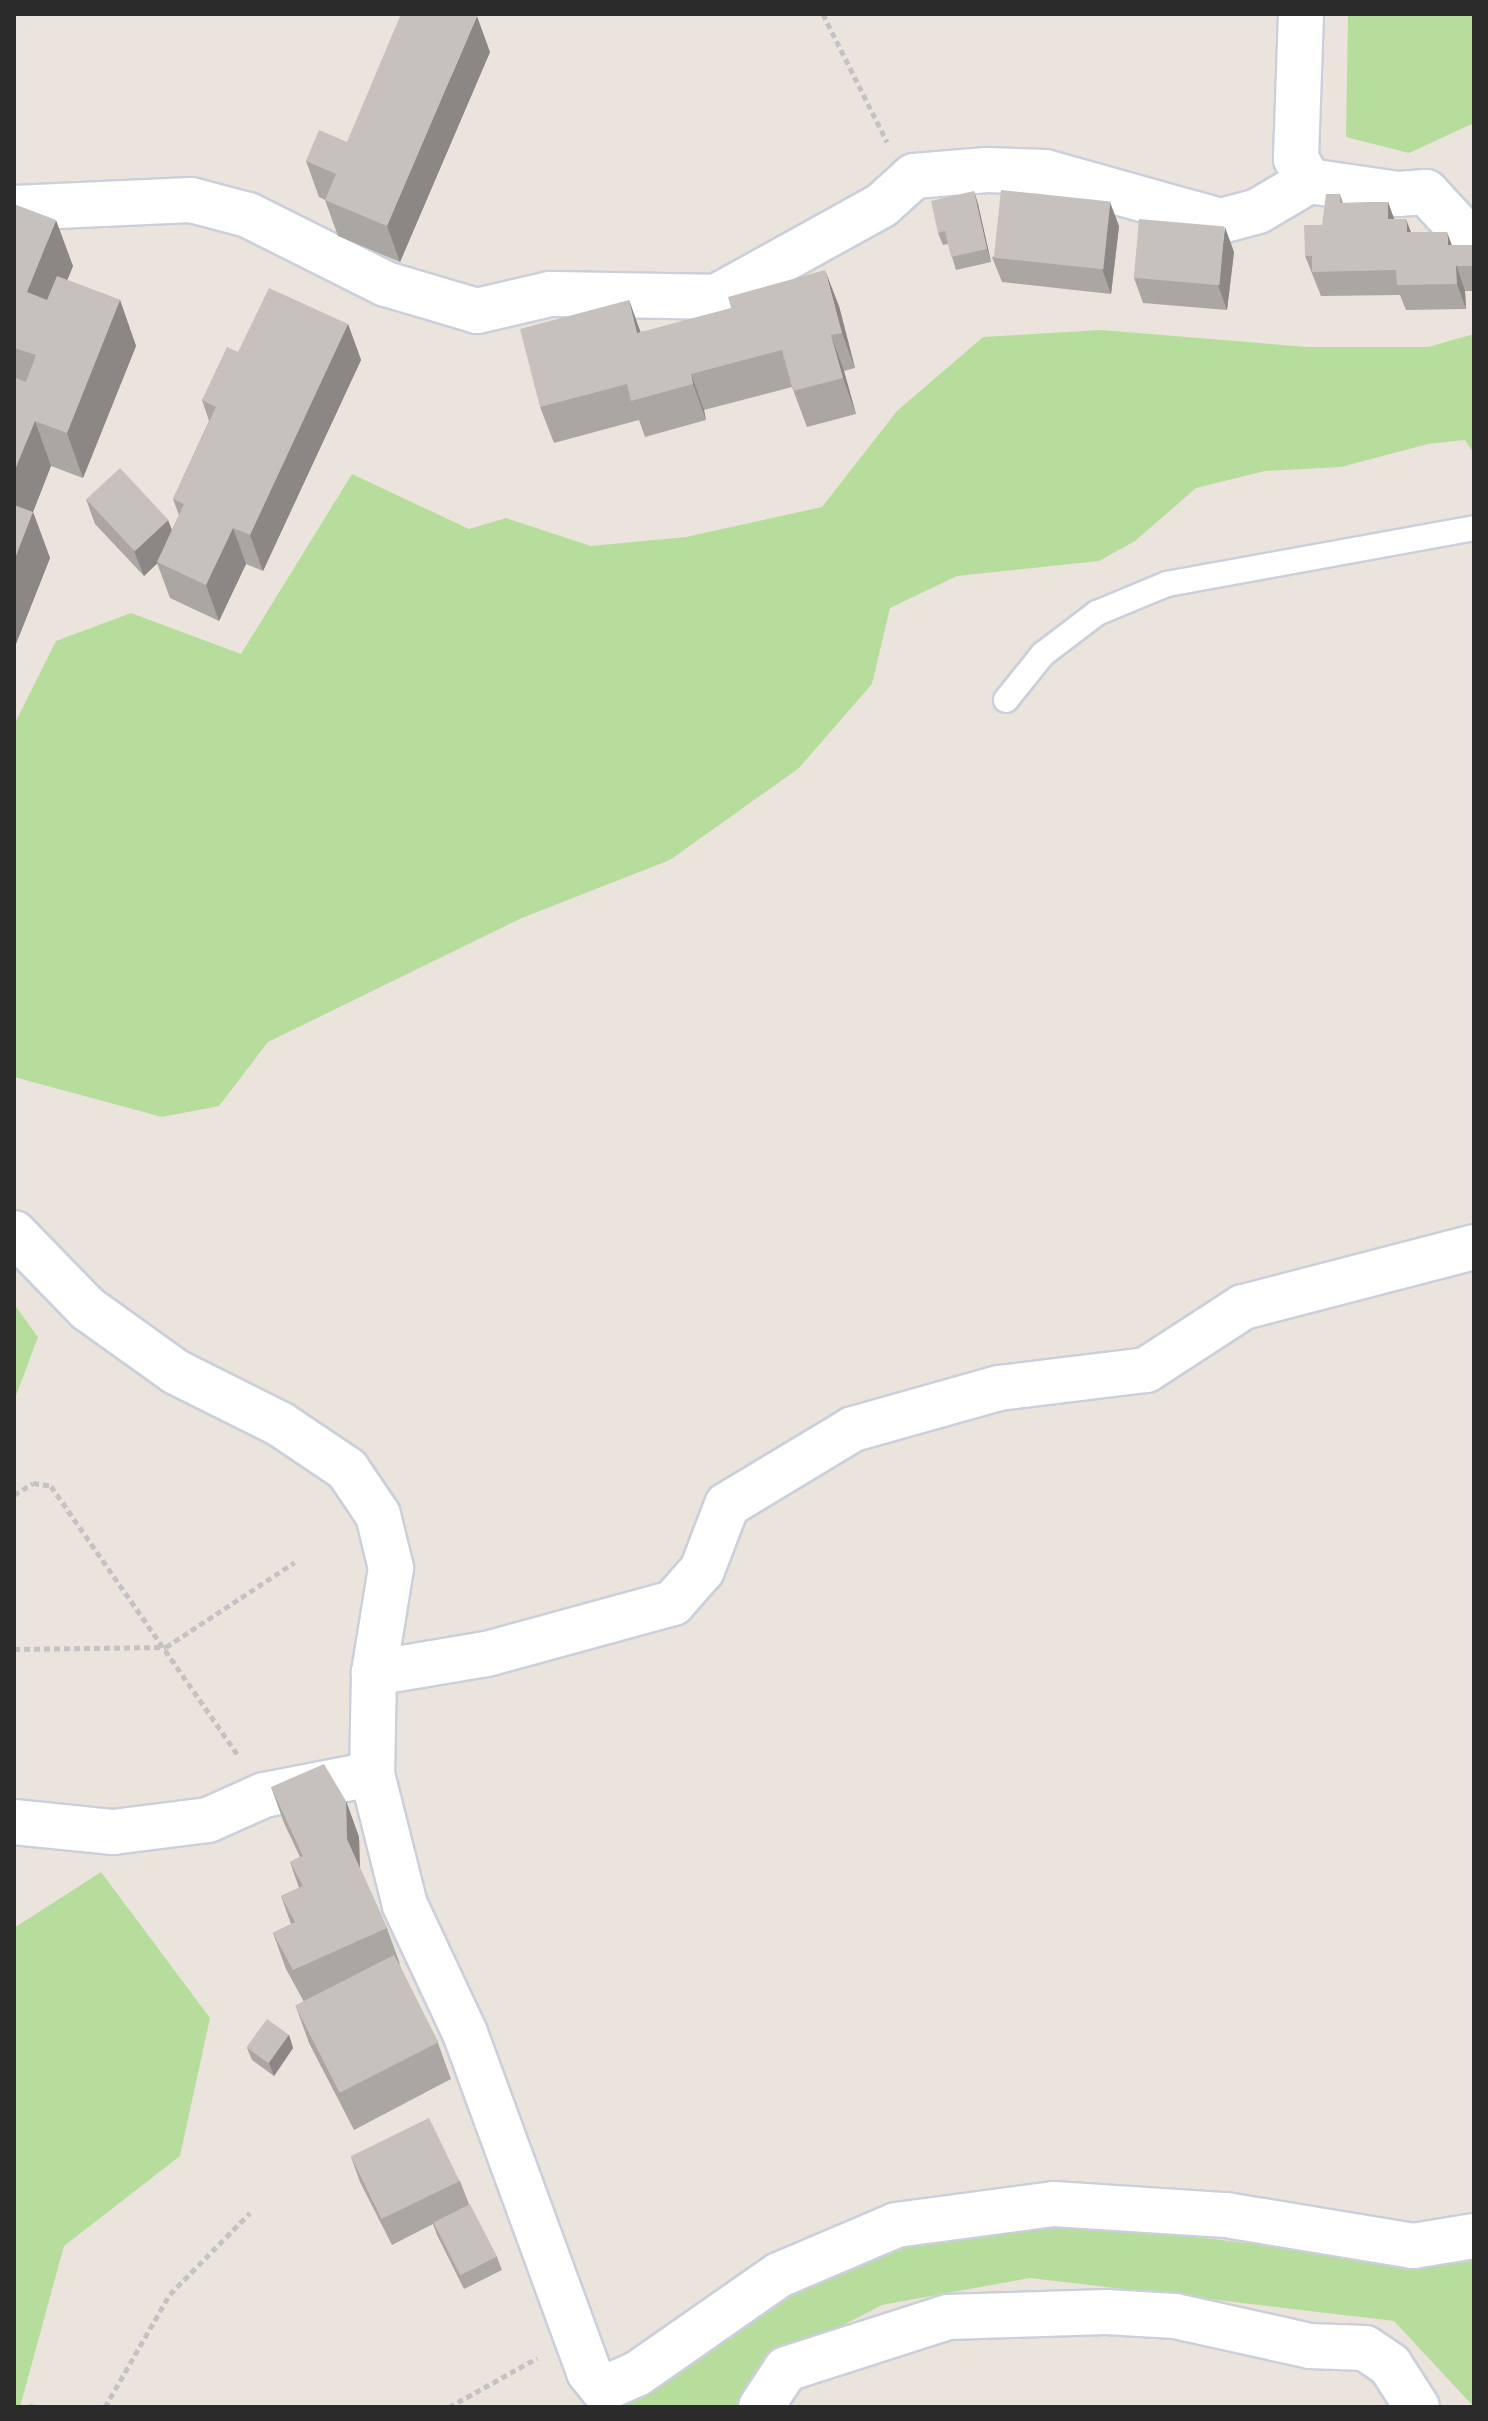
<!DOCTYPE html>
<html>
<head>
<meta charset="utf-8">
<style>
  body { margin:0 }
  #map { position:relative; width:1488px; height:2421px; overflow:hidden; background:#ebe4dd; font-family:Raleway,sans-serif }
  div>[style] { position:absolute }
  .green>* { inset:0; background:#b7dd9d }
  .path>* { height:5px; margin-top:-2.5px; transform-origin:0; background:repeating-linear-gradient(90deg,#c3c3c3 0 6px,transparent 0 10px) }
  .roads { filter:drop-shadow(2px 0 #cbcfda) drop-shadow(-2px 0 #cbcfda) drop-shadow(0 2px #cbcfda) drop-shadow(0 -2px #cbcfda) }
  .lane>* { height:24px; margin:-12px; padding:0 12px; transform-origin:12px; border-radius:12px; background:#fff }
  .street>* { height:44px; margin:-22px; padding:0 22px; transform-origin:22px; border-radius:22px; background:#fff }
  .wall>* { inset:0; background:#aaa6a2 }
  .shaded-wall>* { inset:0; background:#8b8784 }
  .building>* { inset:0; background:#c6c1bc; transform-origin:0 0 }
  span { translate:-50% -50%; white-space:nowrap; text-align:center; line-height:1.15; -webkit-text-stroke:7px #fff; paint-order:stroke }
  .frame { position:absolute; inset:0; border:16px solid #2a2a2a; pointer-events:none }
</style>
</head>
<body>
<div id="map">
  <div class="green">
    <i style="clip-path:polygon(1348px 14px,1474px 14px,1474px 123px,1409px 153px,1346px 137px)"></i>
    <i style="clip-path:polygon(1101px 330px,1308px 347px,1428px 347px,1474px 334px,1474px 454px,1465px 440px,1428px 444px,1341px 467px,1265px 471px,1196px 488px,1135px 541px,1099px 561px,957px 576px,890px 608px,872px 684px,799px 768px,670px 860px,522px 918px,268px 1042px,219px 1106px,162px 1117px,14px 1077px,14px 725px,56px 641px,131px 613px,241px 654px,352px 474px,469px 529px,506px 518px,591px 546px,686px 537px,822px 507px,897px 411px,983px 337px)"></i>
    <i style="clip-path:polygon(14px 1304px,38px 1337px,14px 1401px)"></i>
    <i style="clip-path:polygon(101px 1872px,210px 2018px,180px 2156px,64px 2246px,20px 2407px,14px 2407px,14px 1928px)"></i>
    <i style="clip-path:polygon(1054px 2220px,1431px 2265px,1474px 2255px,1474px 2407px,1394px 2321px,1030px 2278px,882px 2305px,758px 2369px,742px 2407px,604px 2407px,801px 2285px,908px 2240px)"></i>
  </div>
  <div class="path">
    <i style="left:823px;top:14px;width:143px;rotate:63.4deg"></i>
    <i style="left:14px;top:1495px;width:22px;rotate:-32deg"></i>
    <i style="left:33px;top:1483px;width:18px;rotate:9deg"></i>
    <i style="left:51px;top:1486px;width:330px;rotate:55.2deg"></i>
    <i style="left:14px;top:1649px;width:152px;rotate:-0.8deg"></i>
    <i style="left:166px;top:1647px;width:154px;rotate:-33.4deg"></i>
    <i style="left:29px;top:2406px;width:6px;rotate:9deg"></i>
    <i style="left:105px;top:2407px;width:130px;rotate:-60.1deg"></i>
    <i style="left:170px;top:2294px;width:114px;rotate:-45.4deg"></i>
    <i style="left:449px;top:2407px;width:101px;rotate:-29.1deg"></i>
  </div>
  <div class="roads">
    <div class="lane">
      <i style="left:1006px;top:700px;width:59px;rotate:-51.2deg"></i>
      <i style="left:1043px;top:654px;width:68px;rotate:-37.2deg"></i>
      <i style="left:1097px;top:613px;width:76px;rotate:-22.5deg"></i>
      <i style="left:1167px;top:584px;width:312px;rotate:-10.3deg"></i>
    </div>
    <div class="street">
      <i style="left:1301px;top:14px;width:145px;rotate:92deg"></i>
      <i style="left:1296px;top:159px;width:26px;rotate:59deg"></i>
      <i style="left:14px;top:208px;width:177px;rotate:-2.6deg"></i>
      <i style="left:191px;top:200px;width:59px;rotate:14.7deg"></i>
      <i style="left:248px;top:215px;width:154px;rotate:26.6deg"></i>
      <i style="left:386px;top:284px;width:95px;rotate:16.5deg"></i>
      <i style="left:477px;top:311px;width:75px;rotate:-13.1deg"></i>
      <i style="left:550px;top:294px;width:166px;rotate:1deg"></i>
      <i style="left:716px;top:297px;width:190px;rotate:-29deg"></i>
      <i style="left:882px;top:205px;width:43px;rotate:-42.2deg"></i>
      <i style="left:914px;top:176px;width:73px;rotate:-4.7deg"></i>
      <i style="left:987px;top:170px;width:58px;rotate:2deg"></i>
      <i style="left:1045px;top:172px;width:183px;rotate:15.6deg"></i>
      <i style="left:1221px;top:221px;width:38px;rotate:-15deg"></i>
      <i style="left:1258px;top:211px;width:59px;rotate:-30.5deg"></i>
      <i style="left:1309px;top:181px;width:90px;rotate:8.3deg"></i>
      <i style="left:1398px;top:194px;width:28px;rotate:-4deg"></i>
      <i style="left:1426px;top:192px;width:71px;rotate:47.3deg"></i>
      <i style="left:14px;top:1233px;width:106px;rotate:45.8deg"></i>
      <i style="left:88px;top:1309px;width:108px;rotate:35.6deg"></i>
      <i style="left:176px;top:1372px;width:116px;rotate:26.6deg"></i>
      <i style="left:280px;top:1424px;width:81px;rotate:33.9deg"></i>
      <i style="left:347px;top:1469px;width:55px;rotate:56deg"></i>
      <i style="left:378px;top:1515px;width:55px;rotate:76.2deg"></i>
      <i style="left:391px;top:1568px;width:106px;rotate:99.2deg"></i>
      <i style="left:1474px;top:1247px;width:239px;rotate:165.4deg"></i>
      <i style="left:1243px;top:1307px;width:116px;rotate:147deg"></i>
      <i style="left:1146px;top:1370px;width:148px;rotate:173deg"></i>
      <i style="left:999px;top:1388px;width:152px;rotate:164.3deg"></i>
      <i style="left:853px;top:1429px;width:147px;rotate:148.9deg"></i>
      <i style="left:727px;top:1505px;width:70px;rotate:111deg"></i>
      <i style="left:702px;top:1570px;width:44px;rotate:131.3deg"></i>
      <i style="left:673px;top:1603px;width:194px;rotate:164.7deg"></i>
      <i style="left:486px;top:1654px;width:114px;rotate:170.4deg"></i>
      <i style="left:374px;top:1673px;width:101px;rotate:91.1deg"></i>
      <i style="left:372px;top:1774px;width:135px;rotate:75.9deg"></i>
      <i style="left:405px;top:1905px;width:141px;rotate:64.9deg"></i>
      <i style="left:465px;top:2033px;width:361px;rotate:69.9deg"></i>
      <i style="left:589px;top:2372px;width:22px;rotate:51deg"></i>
      <i style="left:603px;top:2389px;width:37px;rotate:-24deg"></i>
      <i style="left:637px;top:2374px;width:173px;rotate:-34.9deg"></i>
      <i style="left:779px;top:2275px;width:127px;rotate:-23.1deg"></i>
      <i style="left:896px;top:2225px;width:159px;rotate:-7.6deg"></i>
      <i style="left:1054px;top:2204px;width:172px;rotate:3.7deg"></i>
      <i style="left:1226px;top:2215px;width:190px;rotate:9.4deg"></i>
      <i style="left:1413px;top:2246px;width:62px;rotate:-9.3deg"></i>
      <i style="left:14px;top:1822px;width:100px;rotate:5.8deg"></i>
      <i style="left:113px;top:1832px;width:96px;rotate:-7.2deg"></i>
      <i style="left:208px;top:1820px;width:61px;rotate:-24.1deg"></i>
      <i style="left:264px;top:1795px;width:110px;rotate:-11deg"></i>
      <i style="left:761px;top:2407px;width:45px;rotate:-56.7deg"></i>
      <i style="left:786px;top:2369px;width:170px;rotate:-17.8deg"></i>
      <i style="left:948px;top:2317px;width:158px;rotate:-1.8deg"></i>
      <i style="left:1106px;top:2312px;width:69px;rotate:3.3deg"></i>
      <i style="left:1175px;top:2316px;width:138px;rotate:12.5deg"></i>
      <i style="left:1310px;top:2346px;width:55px;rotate:2.1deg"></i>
      <i style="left:1365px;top:2348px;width:30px;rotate:34deg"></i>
      <i style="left:1390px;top:2365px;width:50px;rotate:57.3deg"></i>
    </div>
  </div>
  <div class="wall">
    <i style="clip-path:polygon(490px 52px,400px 262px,338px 236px,325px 200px,319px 197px,306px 161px,347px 142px)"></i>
    <i style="clip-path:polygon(974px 191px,978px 204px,991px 262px,956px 270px,948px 244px,943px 245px,938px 233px)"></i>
    <i style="clip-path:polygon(1340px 194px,1343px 203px,1388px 202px,1394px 219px,1411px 232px,1452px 245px,1474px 245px,1474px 291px,1465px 291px,1466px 309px,1406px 310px,1400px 295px,1321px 296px,1305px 256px)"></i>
    <i style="clip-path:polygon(14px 204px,73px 266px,67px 280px,120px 300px,136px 346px,83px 478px,51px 466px,33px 512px,50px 558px,14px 649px)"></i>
    <i style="clip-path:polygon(1119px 226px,1111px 294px,1002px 282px,992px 257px)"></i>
    <i style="clip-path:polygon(1234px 252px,1227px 310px,1143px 303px,1134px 278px)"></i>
    <i style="clip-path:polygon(629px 300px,640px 332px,839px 306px,855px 368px,844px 371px,856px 414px,807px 427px,792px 387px,704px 410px,706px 420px,645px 437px,639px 420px,554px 443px,540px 407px)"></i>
    <i style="clip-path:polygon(348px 324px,361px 360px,263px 571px,246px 564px,219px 621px,170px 598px,157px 563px,144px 576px,95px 524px,86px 499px,168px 520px,172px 530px,179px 515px,173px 499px,209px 421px,202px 400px,238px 352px)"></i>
    <i style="clip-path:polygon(271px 1787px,346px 1801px,359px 1837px,360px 1868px,387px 1928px,400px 1964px,399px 1964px,438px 2043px,451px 2079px,354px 2130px,309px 2043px,296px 2007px,304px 2002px,286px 1969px,273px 1933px,291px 1924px,281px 1896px,299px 1888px,290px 1862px,300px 1857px,284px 1823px)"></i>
    <i style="clip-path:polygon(289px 2035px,293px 2048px,274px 2076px,252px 2060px,247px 2048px)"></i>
    <i style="clip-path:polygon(351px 2157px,460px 2181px,469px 2204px,497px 2257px,502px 2270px,464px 2289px,437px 2235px,433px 2224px,392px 2245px,360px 2182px)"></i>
  </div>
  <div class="shaded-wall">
    <i style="clip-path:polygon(477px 16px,490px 52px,400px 262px,387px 226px)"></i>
    <i style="clip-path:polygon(974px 191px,978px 204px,991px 262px,987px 249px)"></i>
    <i style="clip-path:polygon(1110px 202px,1119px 226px,1111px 294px,1102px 269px)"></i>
    <i style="clip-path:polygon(1388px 202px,1397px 227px,1388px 219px)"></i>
    <i style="clip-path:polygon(1406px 219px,1415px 243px,1407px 232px)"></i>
    <i style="clip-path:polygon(56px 220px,73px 266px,44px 338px,27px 292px)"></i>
    <i style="clip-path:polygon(1225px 227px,1234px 252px,1227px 310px,1218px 285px)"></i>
    <i style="clip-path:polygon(1447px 232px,1456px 256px,1457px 267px,1465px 291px,1466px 309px,1457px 284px,1448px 245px)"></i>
    <i style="clip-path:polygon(825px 270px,839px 306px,855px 368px,842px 333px)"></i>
    <i style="clip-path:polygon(120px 300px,136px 346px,83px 478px,67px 433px)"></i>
    <i style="clip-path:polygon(629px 300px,642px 336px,637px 333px)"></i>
    <i style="clip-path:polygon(348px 324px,361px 360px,263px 571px,250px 535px)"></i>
    <i style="clip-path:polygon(831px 335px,844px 371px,856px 414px,843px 378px)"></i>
    <i style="clip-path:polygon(691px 374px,704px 410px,706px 420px,693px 384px)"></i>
    <i style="clip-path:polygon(35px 421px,51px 466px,33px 512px,50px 558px,14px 649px,14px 472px)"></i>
    <i style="clip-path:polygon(168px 520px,177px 545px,144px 576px,134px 551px)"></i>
    <i style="clip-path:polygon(233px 528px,246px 564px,219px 621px,206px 585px)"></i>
    <i style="clip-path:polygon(346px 1801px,359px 1837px,360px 1875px,347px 1839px)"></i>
    <i style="clip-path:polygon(289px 2035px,293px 2048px,274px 2076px,269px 2063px)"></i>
  </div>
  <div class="building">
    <i style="clip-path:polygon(401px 14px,471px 14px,477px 16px,387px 226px,325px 200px,336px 174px,306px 161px,319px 130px,347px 142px)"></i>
    <i style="left:1001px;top:190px;width:110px;height:68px;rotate:6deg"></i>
    <i style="clip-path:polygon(974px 191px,987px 249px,951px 257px,945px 231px,938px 233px,931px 201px)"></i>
    <i style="clip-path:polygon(1326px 194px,1340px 194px,1340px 203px,1388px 202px,1388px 219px,1406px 219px,1407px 232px,1447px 232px,1448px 245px,1474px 245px,1474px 266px,1456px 266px,1457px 284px,1397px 285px,1396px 270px,1312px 272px,1312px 256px,1305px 256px,1304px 225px,1322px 225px)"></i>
    <i style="clip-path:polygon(14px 204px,56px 220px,27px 292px,47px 300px,57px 276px,120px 300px,67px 433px,35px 421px,14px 472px,14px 377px,26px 382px,36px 355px,14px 348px)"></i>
    <i style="left:1139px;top:219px;width:86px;height:59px;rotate:5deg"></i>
    <i style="clip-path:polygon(825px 270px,842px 333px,831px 335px,843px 378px,793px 391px,782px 350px,691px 374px,693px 384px,631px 401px,627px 384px,540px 407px,520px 329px,629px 300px,637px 333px,731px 308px,728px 297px)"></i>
    <i style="clip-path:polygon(269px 288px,348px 324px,250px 535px,233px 528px,206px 585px,157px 562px,184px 504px,173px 499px,216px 407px,202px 400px,227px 347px,238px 352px)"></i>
    <i style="left:120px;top:468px;width:71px;height:46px;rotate:47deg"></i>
    <i style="clip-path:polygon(14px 505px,33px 512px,14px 561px)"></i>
    <i style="clip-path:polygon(324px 1764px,346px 1801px,347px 1839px,387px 1928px,293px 1970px,273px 1933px,295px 1922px,281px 1896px,303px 1886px,290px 1862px,303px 1856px,271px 1787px)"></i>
    <i style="left:394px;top:1955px;width:98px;height:111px;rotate:63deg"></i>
    <i style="left:267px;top:2019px;width:27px;height:35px;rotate:36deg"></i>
    <i style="left:429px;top:2118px;width:70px;height:87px;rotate:64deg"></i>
    <i style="left:470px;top:2204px;width:59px;height:41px;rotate:63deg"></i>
  </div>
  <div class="frame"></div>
</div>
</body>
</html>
